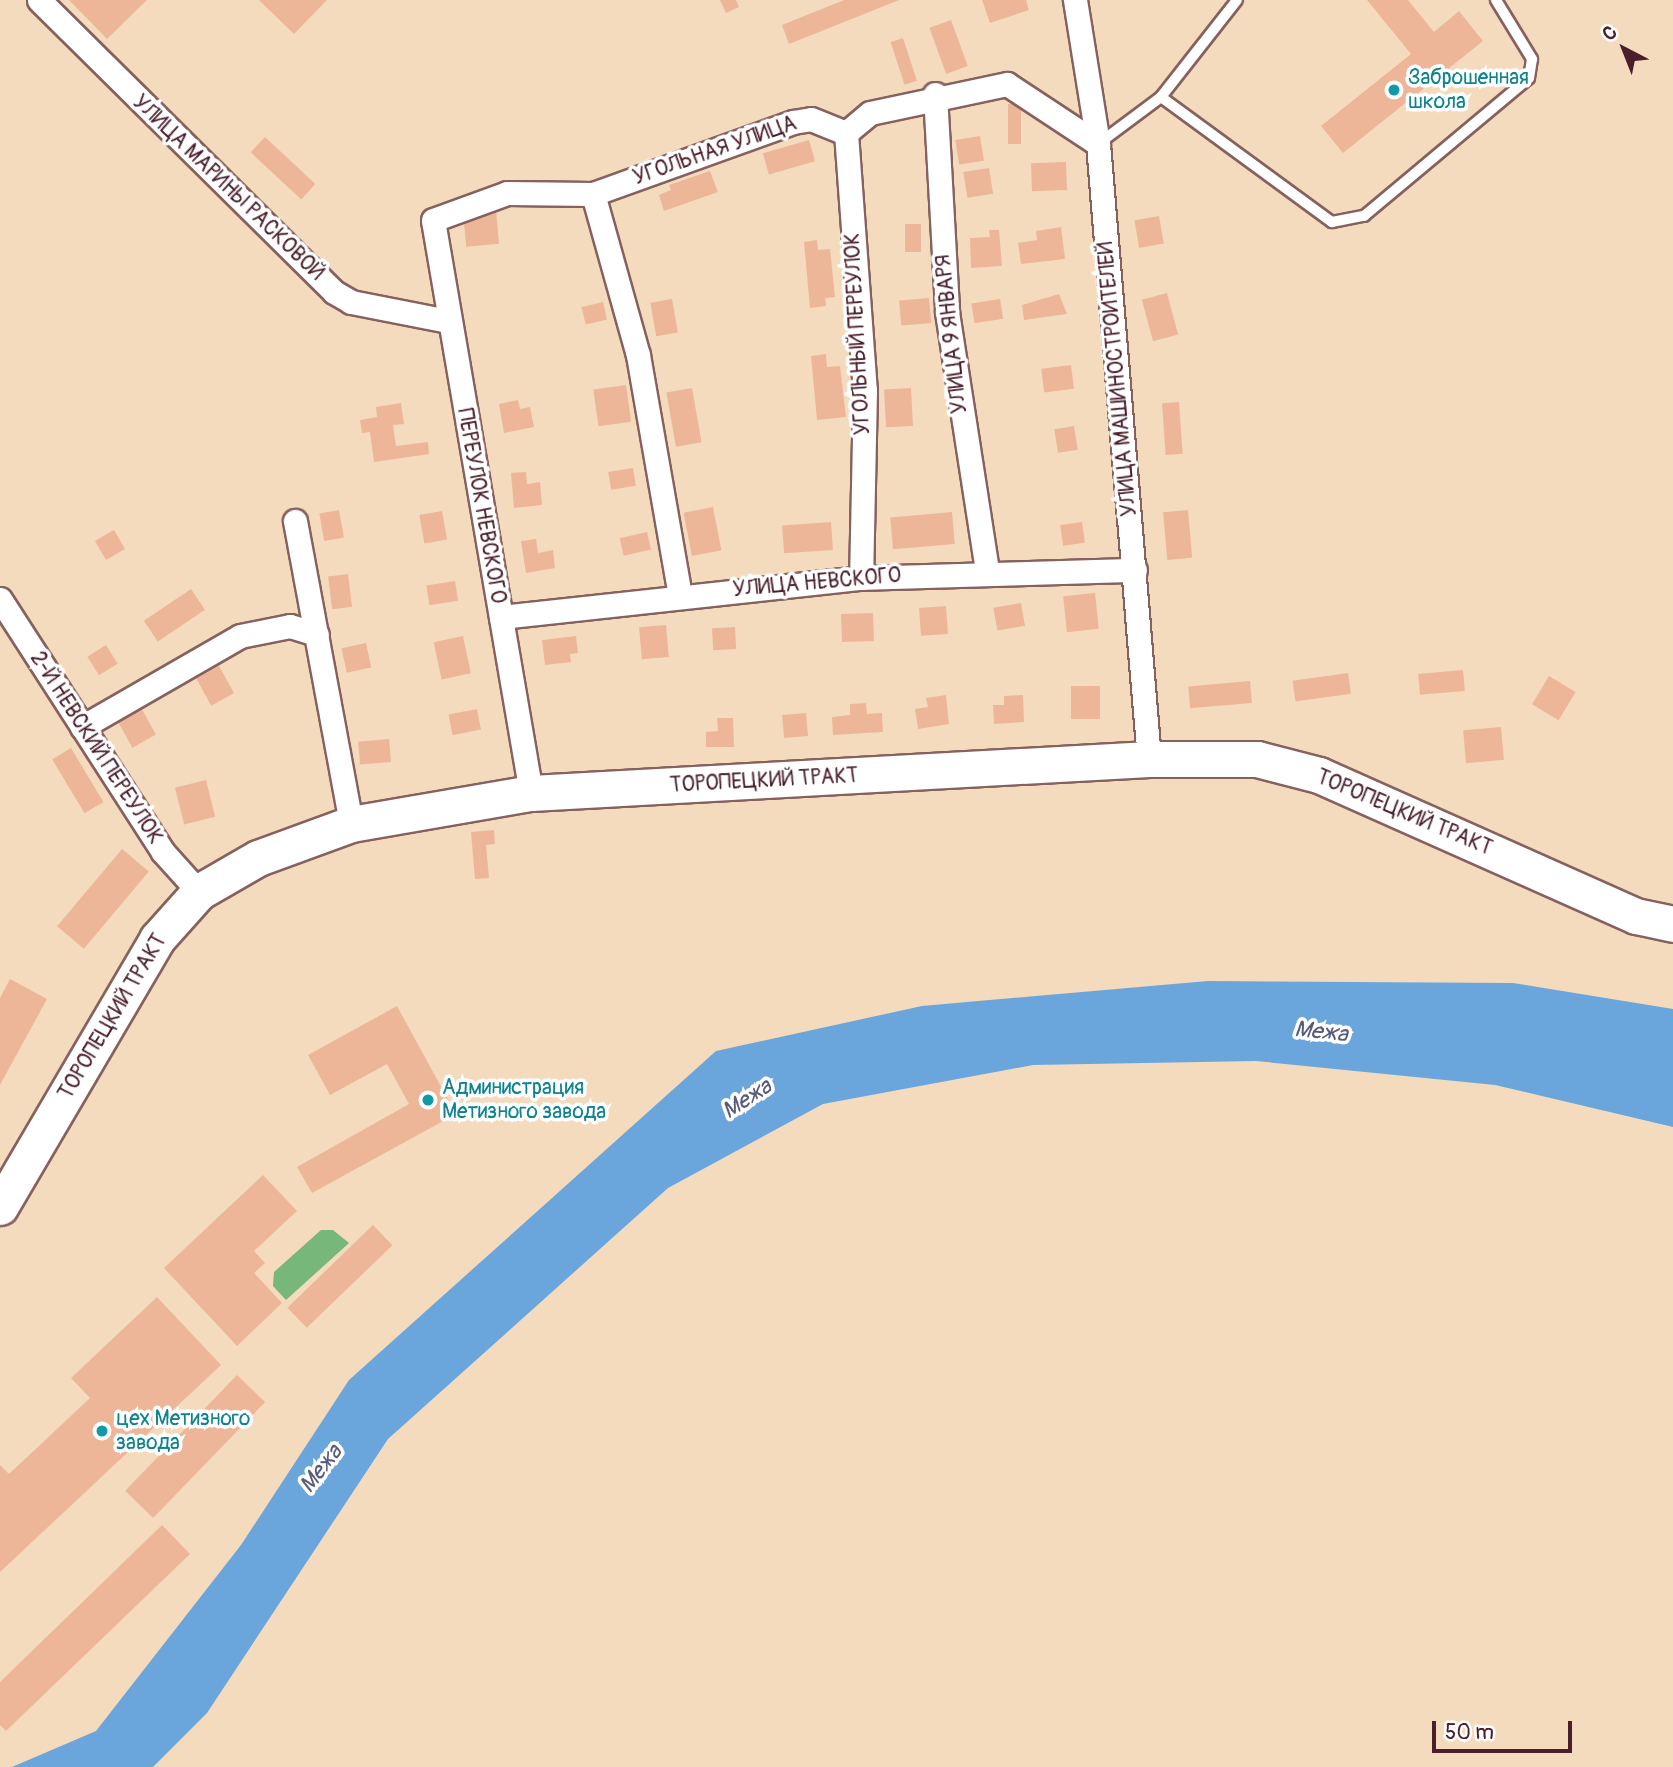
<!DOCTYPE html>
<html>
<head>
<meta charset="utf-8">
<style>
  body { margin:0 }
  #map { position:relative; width:1673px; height:1767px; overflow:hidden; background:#f4dbbe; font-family:Pangolin,sans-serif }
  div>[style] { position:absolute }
  .forest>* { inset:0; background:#77b779 }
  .water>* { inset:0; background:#6aa6db }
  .building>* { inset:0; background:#eeb699; transform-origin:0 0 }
  .roads { filter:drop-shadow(2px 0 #86615e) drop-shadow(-2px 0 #86615e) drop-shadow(0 2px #86615e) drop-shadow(0 -2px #86615e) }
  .lane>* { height:10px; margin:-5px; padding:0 5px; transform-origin:5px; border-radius:5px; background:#fff }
  .street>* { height:23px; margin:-11.5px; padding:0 11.5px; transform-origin:11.5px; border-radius:11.5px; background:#fff }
  .primary>* { height:35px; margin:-17.5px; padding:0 17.5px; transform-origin:17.5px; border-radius:17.5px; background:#fff }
  .dots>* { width:19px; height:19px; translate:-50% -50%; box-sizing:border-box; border:4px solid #fff; border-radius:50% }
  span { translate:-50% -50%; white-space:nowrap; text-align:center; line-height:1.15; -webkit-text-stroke:7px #fff; paint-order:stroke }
  .culture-label { font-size:21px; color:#0d838f }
  .left { translate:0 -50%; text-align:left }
  .street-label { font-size:21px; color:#4a1f2b }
  .water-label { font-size:23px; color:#585c7a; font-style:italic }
  .north { position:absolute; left:1589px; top:14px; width:70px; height:70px; -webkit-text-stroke:5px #fff; paint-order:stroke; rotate:318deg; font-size:19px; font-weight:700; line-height:28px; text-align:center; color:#4a1f2b }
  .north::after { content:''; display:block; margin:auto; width:24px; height:32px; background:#4a1f2b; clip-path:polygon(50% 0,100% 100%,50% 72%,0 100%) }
  .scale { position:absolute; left:1432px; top:1721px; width:140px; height:32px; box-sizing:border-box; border:4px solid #4a1f2b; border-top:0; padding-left:9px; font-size:21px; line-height:24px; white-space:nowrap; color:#4a1f2b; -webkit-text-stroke:5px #fff; paint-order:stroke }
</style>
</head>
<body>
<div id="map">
  <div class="forest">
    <i style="clip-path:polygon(321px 1230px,333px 1230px,349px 1243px,286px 1300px,273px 1286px,274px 1272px)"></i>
  </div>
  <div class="water">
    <i style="clip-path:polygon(1208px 981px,1513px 983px,1673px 1009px,1673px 1127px,1495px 1085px,1256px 1061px,1033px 1065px,823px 1104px,668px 1188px,388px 1439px,207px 1713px,153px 1767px,12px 1767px,96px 1731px,241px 1545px,349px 1380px,716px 1051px,922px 1006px)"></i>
  </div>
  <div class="building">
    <i style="clip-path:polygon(69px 0,147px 0,107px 39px)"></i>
    <i style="clip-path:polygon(259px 0,327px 0,294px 34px)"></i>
    <i style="clip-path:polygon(720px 0,736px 0,739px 7px,726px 13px)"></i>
    <i style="clip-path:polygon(844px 0,899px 0,789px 44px,782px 25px)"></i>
    <i style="clip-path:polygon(982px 0,1026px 0,1029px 10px,990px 23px)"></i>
    <i style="clip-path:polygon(1367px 0,1408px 0,1434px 32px,1459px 11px,1483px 41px,1343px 153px,1321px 126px,1411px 54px)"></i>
    <i style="left:951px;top:20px;width:49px;height:23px;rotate:70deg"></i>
    <i style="left:903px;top:38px;width:45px;height:13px;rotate:72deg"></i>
    <i style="left:1008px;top:104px;width:13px;height:40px"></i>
    <i style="left:980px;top:136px;width:25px;height:25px;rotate:81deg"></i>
    <i style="left:265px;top:137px;width:69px;height:21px;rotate:43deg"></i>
    <i style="left:809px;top:140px;width:22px;height:48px;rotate:74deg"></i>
    <i style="left:1066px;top:162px;width:28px;height:35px;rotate:88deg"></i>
    <i style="left:989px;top:168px;width:26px;height:26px;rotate:81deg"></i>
    <i style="clip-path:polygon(710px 171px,718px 192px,664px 211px,659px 195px,671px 190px,669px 185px)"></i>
    <i style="left:496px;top:209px;width:35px;height:33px;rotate:85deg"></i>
    <i style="left:1159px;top:216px;width:28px;height:25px;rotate:80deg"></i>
    <i style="left:905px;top:224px;width:16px;height:28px"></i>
    <i style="clip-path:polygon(1061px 227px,1065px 259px,1021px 264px,1018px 243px,1037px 240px,1036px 231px)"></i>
    <i style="clip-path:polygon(989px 230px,999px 230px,1002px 266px,971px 268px,970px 238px,990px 237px)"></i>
    <i style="clip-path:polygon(817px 240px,818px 250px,830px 249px,835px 297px,825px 298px,826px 306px,810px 308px,804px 242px)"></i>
    <i style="left:1167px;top:293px;width:43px;height:26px;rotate:75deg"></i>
    <i style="clip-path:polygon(1059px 294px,1067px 314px,1024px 320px,1022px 305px)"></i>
    <i style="left:929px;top:298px;width:25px;height:30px;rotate:85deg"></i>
    <i style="left:672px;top:299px;width:34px;height:22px;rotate:80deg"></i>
    <i style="left:1000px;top:299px;width:20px;height:29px;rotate:81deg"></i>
    <i style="left:603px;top:302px;width:18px;height:22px;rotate:77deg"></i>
    <i style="clip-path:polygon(826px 354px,827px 367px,840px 366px,846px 417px,817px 420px,811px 356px)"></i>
    <i style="left:1071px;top:365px;width:24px;height:30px;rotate:83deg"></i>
    <i style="left:626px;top:385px;width:37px;height:33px;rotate:82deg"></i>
    <i style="left:692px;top:388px;width:55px;height:26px;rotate:80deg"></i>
    <i style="left:911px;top:388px;width:38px;height:27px;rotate:87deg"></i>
    <i style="clip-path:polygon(518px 400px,520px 409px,530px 407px,534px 427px,504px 433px,499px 404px)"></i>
    <i style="left:1179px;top:402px;width:52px;height:17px;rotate:86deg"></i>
    <i style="clip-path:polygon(401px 403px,404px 424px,393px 425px,396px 446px,428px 442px,429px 454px,374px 462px,370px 432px,362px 433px,360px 420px,377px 417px,376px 407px)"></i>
    <i style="left:1074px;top:426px;width:24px;height:20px;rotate:81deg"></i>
    <i style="left:633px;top:468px;width:18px;height:25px;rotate:81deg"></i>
    <i style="clip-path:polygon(526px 472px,527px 484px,540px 482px,542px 505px,514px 508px,511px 473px)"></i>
    <i style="left:713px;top:507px;width:44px;height:30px;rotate:79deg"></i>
    <i style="left:339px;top:510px;width:28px;height:20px;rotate:80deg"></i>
    <i style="left:1188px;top:510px;width:48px;height:25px;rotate:85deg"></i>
    <i style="left:442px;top:511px;width:29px;height:23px;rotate:80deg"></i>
    <i style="left:952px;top:512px;width:32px;height:62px;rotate:85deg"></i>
    <i style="left:831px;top:522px;width:28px;height:49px;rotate:86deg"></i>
    <i style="left:1082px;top:522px;width:21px;height:22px;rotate:82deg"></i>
    <i style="left:114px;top:530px;width:22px;height:22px;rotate:60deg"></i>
    <i style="left:647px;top:532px;width:18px;height:28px;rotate:77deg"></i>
    <i style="clip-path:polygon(536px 539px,538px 553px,553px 550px,555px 568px,526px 573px,521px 541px)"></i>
    <i style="left:348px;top:574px;width:33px;height:20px;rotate:83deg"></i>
    <i style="left:455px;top:581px;width:20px;height:29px;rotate:81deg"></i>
    <i style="left:191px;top:589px;width:25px;height:57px;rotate:56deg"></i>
    <i style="left:1095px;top:593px;width:36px;height:32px;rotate:84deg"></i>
    <i style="left:1021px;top:603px;width:23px;height:28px;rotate:80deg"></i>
    <i style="left:946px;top:606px;width:28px;height:27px;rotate:86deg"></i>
    <i style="left:873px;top:613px;width:28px;height:32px;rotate:88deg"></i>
    <i style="left:666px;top:625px;width:32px;height:27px;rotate:85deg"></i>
    <i style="left:735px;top:627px;width:22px;height:23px;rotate:87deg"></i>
    <i style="left:463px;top:636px;width:38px;height:30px;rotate:78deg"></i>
    <i style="clip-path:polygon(576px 636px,578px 653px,570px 654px,571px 662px,545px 665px,542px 640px)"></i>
    <i style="left:366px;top:643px;width:25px;height:25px;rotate:78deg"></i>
    <i style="left:106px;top:645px;width:22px;height:22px;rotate:58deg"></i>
    <i style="left:219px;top:666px;width:31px;height:26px;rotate:61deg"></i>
    <i style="left:1463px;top:670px;width:21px;height:45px;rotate:85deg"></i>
    <i style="left:1348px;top:673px;width:21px;height:56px;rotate:82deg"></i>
    <i style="left:1549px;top:676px;width:31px;height:33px;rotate:31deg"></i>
    <i style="left:1250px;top:681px;width:22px;height:62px;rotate:85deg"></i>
    <i style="left:1071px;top:686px;width:29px;height:33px"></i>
    <i style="clip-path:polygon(946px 695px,949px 724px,918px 729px,915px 709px,928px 707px,926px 698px)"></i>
    <i style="clip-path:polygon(1023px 695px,1024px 722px,994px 724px,993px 705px,1004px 705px,1004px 696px)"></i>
    <i style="clip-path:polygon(866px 703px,867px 714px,882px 713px,883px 732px,833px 735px,832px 717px,850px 715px,850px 704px)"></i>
    <i style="left:139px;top:704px;width:35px;height:27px;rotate:61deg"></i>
    <i style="left:477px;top:709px;width:21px;height:29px;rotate:79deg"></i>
    <i style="left:806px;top:713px;width:23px;height:24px;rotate:85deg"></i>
    <i style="clip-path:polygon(717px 718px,733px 718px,734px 747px,706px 747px,706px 732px,718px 731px)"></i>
    <i style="left:1501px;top:727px;width:33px;height:38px;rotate:85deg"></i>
    <i style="left:389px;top:739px;width:23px;height:31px;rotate:85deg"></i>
    <i style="left:71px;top:748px;width:63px;height:22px;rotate:59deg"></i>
    <i style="left:206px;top:780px;width:38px;height:32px;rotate:76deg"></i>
    <i style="clip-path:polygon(494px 830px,495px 844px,486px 845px,489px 878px,475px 879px,471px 832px)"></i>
    <i style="left:122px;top:849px;width:35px;height:101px;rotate:40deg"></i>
    <i style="clip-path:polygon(10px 979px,47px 999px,0 1085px,0 998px)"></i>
    <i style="clip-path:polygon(397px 1006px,456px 1114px,312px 1193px,297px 1167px,409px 1104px,387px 1064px,330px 1095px,308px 1055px)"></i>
    <i style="clip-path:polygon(263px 1175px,297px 1211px,254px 1251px,265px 1263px,254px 1273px,282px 1303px,237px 1346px,164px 1268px)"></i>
    <i style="left:373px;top:1225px;width:28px;height:119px;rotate:46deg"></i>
    <i style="clip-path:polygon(157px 1297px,221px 1365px,0 1572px,0 1465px,9px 1474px,90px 1398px,71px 1378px)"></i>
    <i style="left:237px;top:1375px;width:39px;height:161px;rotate:44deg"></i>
    <i style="clip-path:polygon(162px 1525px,190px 1554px,6px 1731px,0 1725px,0 1682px)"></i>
  </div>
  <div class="roads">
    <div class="lane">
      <i style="left:1161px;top:97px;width:212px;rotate:36.2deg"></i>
      <i style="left:1332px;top:222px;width:33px;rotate:-11deg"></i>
      <i style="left:1364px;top:216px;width:215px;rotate:-39.9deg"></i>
      <i style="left:1529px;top:78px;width:19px;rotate:-81deg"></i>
      <i style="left:1532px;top:59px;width:69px;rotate:-121.4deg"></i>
      <i style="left:1098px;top:144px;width:79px;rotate:-36.7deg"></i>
      <i style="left:1161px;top:97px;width:123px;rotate:-51.9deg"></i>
    </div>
    <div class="street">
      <i style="left:39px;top:0;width:415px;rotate:44.7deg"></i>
      <i style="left:334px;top:292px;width:20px;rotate:30deg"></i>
      <i style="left:351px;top:302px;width:99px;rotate:11.1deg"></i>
      <i style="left:1075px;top:0;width:146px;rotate:80.9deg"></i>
      <i style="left:1098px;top:144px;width:617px;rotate:85.26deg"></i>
      <i style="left:935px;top:94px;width:218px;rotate:86.8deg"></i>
      <i style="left:947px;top:312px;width:262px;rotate:81.2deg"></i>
      <i style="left:846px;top:133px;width:258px;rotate:85.8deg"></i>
      <i style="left:865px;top:390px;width:188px;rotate:91.2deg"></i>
      <i style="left:593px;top:194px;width:167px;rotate:74.4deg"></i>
      <i style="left:638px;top:355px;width:244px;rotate:80.1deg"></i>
      <i style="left:295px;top:521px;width:308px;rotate:79.5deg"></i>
      <i style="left:0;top:599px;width:301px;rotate:57.2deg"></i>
      <i style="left:163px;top:852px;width:54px;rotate:48deg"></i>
      <i style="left:501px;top:617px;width:362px;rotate:-6.2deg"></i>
      <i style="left:861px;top:578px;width:274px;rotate:-1.7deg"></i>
      <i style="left:82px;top:727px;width:182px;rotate:-29.9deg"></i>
      <i style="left:240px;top:636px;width:51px;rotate:-11.3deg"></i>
      <i style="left:290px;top:626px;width:28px;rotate:17deg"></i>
      <i style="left:531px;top:793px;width:581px;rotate:-99.71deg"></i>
      <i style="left:433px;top:220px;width:79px;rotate:-20deg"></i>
      <i style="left:507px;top:193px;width:86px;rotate:0.7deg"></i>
      <i style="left:593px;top:194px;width:213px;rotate:-19.8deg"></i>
      <i style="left:793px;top:122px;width:18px;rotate:-9deg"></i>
      <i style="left:811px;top:119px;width:38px;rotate:22deg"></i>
      <i style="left:846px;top:133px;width:31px;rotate:-40deg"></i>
      <i style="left:870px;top:113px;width:140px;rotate:-12deg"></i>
      <i style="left:1007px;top:84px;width:109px;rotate:33.4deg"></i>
    </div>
    <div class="primary">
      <i style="left:0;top:1207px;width:311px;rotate:-59.6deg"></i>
      <i style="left:157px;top:939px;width:63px;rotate:-48.2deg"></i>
      <i style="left:199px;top:892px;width:68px;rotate:-30deg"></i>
      <i style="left:258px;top:858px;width:99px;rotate:-20.1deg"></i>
      <i style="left:351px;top:824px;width:183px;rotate:-9.8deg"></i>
      <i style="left:531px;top:793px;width:619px;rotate:-3.15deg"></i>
      <i style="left:1149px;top:759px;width:108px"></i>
      <i style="left:1257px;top:759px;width:64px;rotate:14.5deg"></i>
      <i style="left:1319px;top:775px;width:347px;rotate:24deg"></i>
      <i style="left:1636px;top:916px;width:38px;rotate:12deg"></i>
    </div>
  </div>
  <div class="dots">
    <i style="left:1394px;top:90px;background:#0f9aa8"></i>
    <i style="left:428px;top:1100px;background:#0f9aa8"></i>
    <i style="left:102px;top:1431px;background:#0f9aa8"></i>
  </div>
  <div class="culture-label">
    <span class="left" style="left:1408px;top:90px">Заброшенная<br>школа</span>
    <span class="left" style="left:442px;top:1100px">Администрация<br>Метизного завода</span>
    <span class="left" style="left:116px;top:1431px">цех Метизного<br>завода</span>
  </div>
  <div class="street-label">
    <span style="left:715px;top:151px;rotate:-19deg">УГОЛЬНАЯ УЛИЦА</span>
    <span style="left:228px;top:188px;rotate:44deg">УЛИЦА МАРИНЫ РАСКОВОЙ</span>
    <span style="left:858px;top:334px;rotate:-93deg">УГОЛЬНЫЙ ПЕРЕУЛОК</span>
    <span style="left:952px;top:334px;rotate:-96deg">УЛИЦА 9 ЯНВАРЯ</span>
    <span style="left:1118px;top:379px;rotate:-95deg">УЛИЦА МАШИНОСТРОИТЕЛЕЙ</span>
    <span style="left:481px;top:506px;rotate:80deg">ПЕРЕУЛОК НЕВСКОГО</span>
    <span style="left:817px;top:583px;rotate:-5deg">УЛИЦА НЕВСКОГО</span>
    <span style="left:96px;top:748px;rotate:57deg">2-Й НЕВСКИЙ ПЕРЕУЛОК</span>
    <span style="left:764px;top:781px;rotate:-3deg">ТОРОПЕЦКИЙ ТРАКТ</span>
    <span style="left:1404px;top:813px;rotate:23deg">ТОРОПЕЦКИЙ ТРАКТ</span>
    <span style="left:113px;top:1017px;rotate:-59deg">ТОРОПЕЦКИЙ ТРАКТ</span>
  </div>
  <div class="water-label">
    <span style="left:1321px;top:1032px;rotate:6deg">Межа</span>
    <span style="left:747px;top:1099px;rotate:-33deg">Межа</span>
    <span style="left:321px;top:1469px;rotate:-52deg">Межа</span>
  </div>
  <div class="north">С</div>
  <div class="scale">50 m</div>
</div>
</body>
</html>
